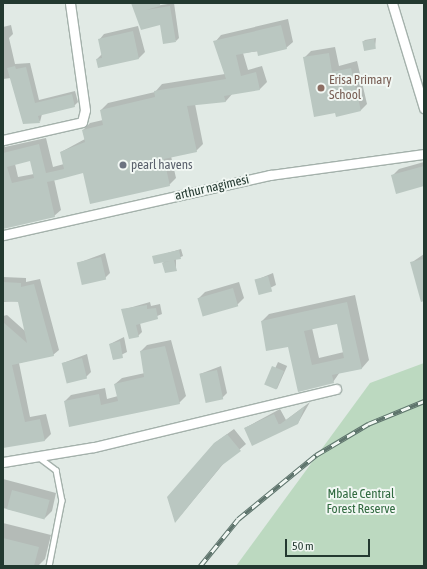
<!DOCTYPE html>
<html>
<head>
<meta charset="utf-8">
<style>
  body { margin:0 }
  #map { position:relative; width:427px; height:569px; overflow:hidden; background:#e1eae5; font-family:"Asap Condensed",sans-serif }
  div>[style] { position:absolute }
  .green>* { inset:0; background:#bcd9c0 }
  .shadow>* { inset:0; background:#0003; transform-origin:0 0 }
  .building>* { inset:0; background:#bac7c1; transform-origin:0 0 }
  .roads { filter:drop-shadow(1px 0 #a4b1ab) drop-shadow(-1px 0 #a4b1ab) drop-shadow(0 1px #a4b1ab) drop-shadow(0 -1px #a4b1ab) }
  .lane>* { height:4.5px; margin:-2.25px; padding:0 2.25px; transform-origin:2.25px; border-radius:2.25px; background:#fff }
  .street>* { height:9px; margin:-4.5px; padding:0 4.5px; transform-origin:4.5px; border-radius:4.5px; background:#fff }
  .rail>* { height:4.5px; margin-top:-2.25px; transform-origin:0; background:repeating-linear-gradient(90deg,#f1f7f3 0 9px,#5e746c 0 18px); box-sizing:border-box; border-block:1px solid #5e746c }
  .dots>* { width:11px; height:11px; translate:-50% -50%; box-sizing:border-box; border:2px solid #f1f7f3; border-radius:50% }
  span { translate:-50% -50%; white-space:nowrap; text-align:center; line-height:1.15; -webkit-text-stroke:4px #f1f7f3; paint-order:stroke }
  .education-label { font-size:13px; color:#785e54 }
  .left { translate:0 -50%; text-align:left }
  .worship-label { font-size:13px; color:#5b616d }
  .street-label { font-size:13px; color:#233930 }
  .park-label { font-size:13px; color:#326b41 }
  .frame { position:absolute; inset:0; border:4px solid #233930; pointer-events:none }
  .scale { position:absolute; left:285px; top:539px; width:85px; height:18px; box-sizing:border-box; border:2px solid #233930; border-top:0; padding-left:5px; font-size:12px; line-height:14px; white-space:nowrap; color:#233930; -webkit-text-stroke:3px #f1f7f3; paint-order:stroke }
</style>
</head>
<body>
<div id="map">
  <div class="green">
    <i style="clip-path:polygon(424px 363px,424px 566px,236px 566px,370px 383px)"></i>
  </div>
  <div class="shadow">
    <i style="clip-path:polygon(133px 3px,148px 3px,149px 7px,174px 3px,179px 38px,176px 41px,160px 24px)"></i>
    <i style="clip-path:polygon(evenodd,288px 19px,293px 42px,286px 48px,243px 53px,248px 70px,262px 66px,267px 82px,260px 89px,233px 93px,226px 101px,195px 104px,203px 144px,196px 151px,171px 156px,176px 178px,169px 185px,84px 172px,54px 179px,61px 210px,54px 216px,3px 228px,3px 132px,5px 147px,46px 138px,53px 167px,64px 164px,61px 152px,85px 139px,83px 130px,90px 123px,103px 120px,101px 110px,108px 103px,155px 92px,162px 84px,225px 74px,215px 42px,221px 35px,288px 19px,31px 160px,34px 174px,18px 177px,15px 164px,31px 160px)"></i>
    <i style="clip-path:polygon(11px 25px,13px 34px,9px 38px,15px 64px,30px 63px,39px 100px,75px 91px,78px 102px,74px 106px,42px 114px,40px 122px,11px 78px,3px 79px,3px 27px)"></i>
    <i style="clip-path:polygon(138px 26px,145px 52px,139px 58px,97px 59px,102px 54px,99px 40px,104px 34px)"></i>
    <i style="clip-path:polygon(376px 38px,375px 48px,363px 42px,365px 40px)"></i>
    <i style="clip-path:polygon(335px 47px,339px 66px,357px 61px,367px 104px,361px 110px,336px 112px,304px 58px,311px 51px)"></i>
    <i style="clip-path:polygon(424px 57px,424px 73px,423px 58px)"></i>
    <i style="clip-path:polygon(424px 162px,424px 185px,392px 176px,399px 169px)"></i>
    <i style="clip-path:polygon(181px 249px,183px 256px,176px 259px,176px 270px,154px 257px)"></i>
    <i style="clip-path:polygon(105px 253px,110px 273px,105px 278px,78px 263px)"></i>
    <i style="clip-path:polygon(424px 254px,424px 287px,411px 263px)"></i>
    <i style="clip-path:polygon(273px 273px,276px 285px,260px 293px,256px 280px)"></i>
    <i style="clip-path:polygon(3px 277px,26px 278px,26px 282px,40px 279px,59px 350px,53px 355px,19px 363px,30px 417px,46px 414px,51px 434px,45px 440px,3px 447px,3px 316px,7px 315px,25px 331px,19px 301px,3px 302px)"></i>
    <i style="clip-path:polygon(239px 282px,244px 298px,237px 305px,198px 299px,205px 292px)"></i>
    <i style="clip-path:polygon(evenodd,355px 295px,369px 360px,362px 368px,340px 372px,333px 382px,299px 391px,289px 346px,262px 321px,269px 314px,355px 295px,338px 323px,344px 352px,319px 358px,312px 328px,338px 323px)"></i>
    <i style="clip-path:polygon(150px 302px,151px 306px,160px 304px,162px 314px,140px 323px,142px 332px,138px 336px,122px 310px)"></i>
    <i style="clip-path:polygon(124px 337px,127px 352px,113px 359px,110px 344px)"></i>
    <i style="clip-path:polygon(171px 340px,186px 396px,179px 403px,70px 426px,65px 401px,71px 395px,105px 388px,107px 399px,118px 396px,115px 384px,122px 378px,145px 373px,141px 351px,147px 345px)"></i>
    <i style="clip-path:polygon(87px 354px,91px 372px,86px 377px,63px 363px)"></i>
    <i style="left:278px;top:362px;width:10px;height:25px;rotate:24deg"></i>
    <i style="clip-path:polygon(221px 366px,227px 393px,222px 398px,200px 374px)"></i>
    <i style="clip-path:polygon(310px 402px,298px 423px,245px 428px,280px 409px,286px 420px)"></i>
    <i style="clip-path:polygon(234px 429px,246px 444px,224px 463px,181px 515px,215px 443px)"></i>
    <i style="clip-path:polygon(3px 479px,56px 493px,52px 511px,45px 518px,3px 508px)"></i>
    <i style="clip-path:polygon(3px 523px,51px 535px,45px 559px,38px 566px,3px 564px)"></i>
  </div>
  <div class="building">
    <i style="clip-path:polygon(131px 3px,160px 3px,160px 6px,146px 10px,170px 6px,176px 42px,163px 44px,160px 25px,141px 30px)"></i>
    <i style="clip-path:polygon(evenodd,281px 25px,287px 49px,258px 56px,257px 51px,236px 55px,241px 76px,256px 72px,260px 90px,224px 96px,226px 102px,187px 106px,197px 152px,164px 159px,170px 186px,90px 204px,83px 173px,57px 180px,47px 182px,55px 217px,3px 229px,3px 153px,39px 144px,46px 173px,64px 169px,60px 152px,85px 142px,82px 130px,103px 125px,100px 110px,155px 97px,154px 91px,226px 79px,213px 41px,281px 25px,30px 161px,34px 178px,12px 183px,7px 167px,30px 161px)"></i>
    <i style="clip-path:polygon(133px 31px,139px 59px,98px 68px,96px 59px,102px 58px,98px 39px)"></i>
    <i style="left:374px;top:39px;width:10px;height:12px;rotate:79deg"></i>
    <i style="clip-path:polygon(329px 53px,332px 72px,351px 68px,361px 111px,336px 117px,335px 113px,314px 117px,303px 57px)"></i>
    <i style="clip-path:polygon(15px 66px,16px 69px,26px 67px,35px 103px,72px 94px,75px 107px,38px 116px,40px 123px,23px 124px,7px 68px)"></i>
    <i style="clip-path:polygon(424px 166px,424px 186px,396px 194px,391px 175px)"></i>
    <i style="clip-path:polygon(179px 250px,181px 259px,174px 260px,177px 271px,165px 273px,162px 263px,170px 261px,154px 264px,152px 256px)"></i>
    <i style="left:101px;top:257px;width:23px;height:25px;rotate:77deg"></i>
    <i style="clip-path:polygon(424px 259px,424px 301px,421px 302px,410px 262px)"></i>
    <i style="left:268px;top:276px;width:16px;height:14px;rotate:75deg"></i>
    <i style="clip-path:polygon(3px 282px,21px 283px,21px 287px,34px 284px,54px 356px,12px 365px,25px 422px,40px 419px,45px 441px,3px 448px,3px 322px,27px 343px,18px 302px,3px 301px)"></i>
    <i style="left:233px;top:288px;width:19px;height:37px;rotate:74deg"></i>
    <i style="clip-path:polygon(evenodd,347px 302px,362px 369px,332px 375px,334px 383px,298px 392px,288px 347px,266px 351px,261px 321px,347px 302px,337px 324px,344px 358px,312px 365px,304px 331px,337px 324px)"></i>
    <i style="clip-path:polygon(147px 305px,147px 309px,156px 308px,158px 319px,136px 325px,139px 337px,129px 339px,121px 309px)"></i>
    <i style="clip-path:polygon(120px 341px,123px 358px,113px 360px,109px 344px)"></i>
    <i style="clip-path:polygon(165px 346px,180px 404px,69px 427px,64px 401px,99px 394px,101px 405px,118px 401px,114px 384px,144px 377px,140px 351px)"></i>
    <i style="left:82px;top:358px;width:21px;height:21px;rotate:76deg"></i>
    <i style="left:272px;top:366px;width:13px;height:20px;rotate:23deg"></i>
    <i style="left:217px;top:370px;width:30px;height:18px;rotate:78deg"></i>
    <i style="clip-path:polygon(305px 406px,298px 424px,252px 446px,244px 428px,274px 414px,279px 425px)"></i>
    <i style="clip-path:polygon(227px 434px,241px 451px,221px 466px,175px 523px,167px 497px,214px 443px)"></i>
    <i style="left:12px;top:490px;width:39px;height:20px;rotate:15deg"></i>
    <i style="clip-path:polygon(3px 538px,39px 547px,34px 566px,3px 565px)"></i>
  </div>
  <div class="roads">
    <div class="lane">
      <i style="left:40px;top:458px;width:20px;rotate:37deg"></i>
      <i style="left:56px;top:470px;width:31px;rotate:79deg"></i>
      <i style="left:62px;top:500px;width:67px;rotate:101.1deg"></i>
    </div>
    <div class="street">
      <i style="left:392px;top:3px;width:110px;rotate:73.1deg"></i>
      <i style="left:3px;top:140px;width:81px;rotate:-12.8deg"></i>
      <i style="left:82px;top:122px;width:12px;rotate:-76deg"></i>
      <i style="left:85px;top:110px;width:108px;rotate:-98deg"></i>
      <i style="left:3px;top:235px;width:274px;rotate:-12.7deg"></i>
      <i style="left:270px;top:175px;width:155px;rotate:-7.8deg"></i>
      <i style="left:3px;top:462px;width:92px;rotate:-9.4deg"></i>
      <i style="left:94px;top:447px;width:249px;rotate:-13.5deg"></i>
    </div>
  </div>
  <div class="rail">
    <i style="left:200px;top:566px;width:60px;rotate:-51deg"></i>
    <i style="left:238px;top:519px;width:101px;rotate:-39.4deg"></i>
    <i style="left:316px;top:455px;width:61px;rotate:-30.8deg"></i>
    <i style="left:368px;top:424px;width:61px;rotate:-22.3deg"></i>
  </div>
  <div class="dots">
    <i style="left:321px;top:88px;background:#8d6e63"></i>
    <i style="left:123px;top:165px;background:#6b7280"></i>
  </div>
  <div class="education-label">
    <span class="left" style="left:329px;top:88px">Erisa Primary<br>School</span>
  </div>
  <div class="worship-label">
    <span class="left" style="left:131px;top:165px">pearl havens</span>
  </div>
  <div class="street-label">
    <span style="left:212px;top:188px;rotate:-13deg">arthur nagimesi</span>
  </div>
  <div class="park-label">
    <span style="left:361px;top:502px">Mbale Central<br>Forest Reserve</span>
  </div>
  <div class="frame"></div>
  <div class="scale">50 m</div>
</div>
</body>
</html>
